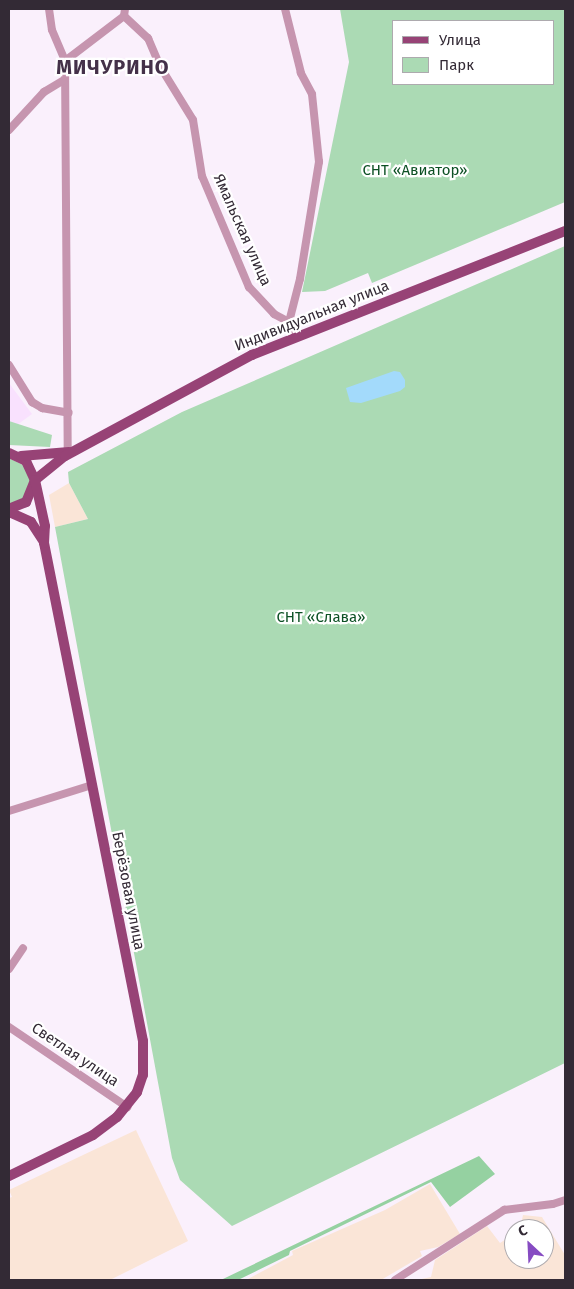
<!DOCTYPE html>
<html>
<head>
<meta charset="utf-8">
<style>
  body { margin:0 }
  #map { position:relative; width:574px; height:1289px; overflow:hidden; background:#faf0fc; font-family:"Fira Sans",sans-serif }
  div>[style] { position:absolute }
  .built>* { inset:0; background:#f9e1fe }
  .industrial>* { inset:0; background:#fae5d7 }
  .green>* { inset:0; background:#abdab4 }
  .forest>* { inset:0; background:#95d1a1 }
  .water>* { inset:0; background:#a3dafb }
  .minor>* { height:8px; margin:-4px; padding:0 4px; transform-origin:4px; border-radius:4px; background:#c695af }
  .major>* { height:10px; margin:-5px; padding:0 5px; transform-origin:5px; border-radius:5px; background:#974376 }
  span { translate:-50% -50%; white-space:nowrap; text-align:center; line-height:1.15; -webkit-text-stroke:4.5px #fff; paint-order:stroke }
  .park-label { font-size:15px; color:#0c5024 }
  .street-label { font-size:15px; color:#332a35 }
  .district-label { font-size:20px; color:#443149; font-weight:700; letter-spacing:1px }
  .frame { position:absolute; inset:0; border:10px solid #332a35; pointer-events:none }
  .legend { position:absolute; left:392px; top:20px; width:162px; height:65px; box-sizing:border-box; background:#fff; border:1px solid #adaaae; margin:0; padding:6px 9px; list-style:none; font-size:15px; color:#332a35 }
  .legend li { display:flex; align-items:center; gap:10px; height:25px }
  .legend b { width:25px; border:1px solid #adaaae }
  .north { position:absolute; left:504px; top:1219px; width:50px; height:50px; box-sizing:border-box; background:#fff; border:1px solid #adaaae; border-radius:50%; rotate:335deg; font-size:14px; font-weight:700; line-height:20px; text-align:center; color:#332a35 }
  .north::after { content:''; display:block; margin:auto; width:18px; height:22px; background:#864bc2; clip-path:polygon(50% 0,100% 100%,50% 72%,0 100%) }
</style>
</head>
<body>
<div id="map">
  <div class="built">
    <i style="clip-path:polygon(9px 383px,32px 414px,9px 431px)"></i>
  </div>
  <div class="industrial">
    <i style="clip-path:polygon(69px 483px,88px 519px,55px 527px,49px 495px)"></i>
    <i style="clip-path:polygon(136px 1130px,188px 1241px,110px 1280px,9px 1280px,9px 1198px,12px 1197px,9px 1190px)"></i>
    <i style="clip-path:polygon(430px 1184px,460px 1234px,438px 1247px,420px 1251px,422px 1256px,381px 1280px,246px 1280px,293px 1255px,292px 1251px,385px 1210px)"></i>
    <i style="clip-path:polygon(523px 1215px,542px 1217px,565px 1255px,565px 1280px,417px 1280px,431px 1277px,435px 1260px,487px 1226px,500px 1243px,514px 1234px,514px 1259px,544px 1259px,544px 1229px,520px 1229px)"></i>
  </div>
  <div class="green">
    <i style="clip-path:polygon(evenodd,340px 9px,565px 9px,565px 202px,372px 283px,368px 273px,325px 291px,302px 292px,349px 62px,340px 9px,393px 21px,553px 21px,553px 84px,393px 84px,393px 21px)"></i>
    <i style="clip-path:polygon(565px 246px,565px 1063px,232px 1226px,180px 1180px,172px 1158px,55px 527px,88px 519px,69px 483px,68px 472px,182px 412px)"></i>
    <i style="clip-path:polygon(9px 421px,52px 435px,50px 447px,9px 445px)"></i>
    <i style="clip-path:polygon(9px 458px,25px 466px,31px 479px,24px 498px,9px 505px)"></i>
  </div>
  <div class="forest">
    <i style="clip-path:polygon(479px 1156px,495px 1174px,450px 1207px,431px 1182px,290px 1251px,289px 1255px,238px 1280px,223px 1279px)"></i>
  </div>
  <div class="water">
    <i style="clip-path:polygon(394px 371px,400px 372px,405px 380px,405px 387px,400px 391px,361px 403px,350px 402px,346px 388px)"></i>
  </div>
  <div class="minor">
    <i style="left:49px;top:9px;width:21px;rotate:82deg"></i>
    <i style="left:52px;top:30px;width:34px;rotate:67deg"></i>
    <i style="left:65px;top:61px;width:391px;rotate:89.6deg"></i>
    <i style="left:125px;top:9px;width:7px;rotate:98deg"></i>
    <i style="left:124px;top:16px;width:33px;rotate:43deg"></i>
    <i style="left:148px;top:38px;width:33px;rotate:67deg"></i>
    <i style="left:161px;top:68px;width:61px;rotate:58.4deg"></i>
    <i style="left:193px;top:120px;width:57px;rotate:80.9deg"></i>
    <i style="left:202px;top:176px;width:121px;rotate:67.1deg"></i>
    <i style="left:249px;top:287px;width:37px;rotate:47deg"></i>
    <i style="left:274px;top:314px;width:17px;rotate:28deg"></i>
    <i style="left:289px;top:322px;width:44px;rotate:-75.7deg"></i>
    <i style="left:300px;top:279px;width:119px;rotate:-80.8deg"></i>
    <i style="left:319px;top:162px;width:68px;rotate:-95.9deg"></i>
    <i style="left:312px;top:94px;width:24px;rotate:-118deg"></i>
    <i style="left:301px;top:73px;width:66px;rotate:-104deg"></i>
    <i style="left:65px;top:61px;width:74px;rotate:-37.3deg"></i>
    <i style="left:9px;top:130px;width:52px;rotate:-47.4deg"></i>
    <i style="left:44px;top:92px;width:23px;rotate:-31deg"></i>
    <i style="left:289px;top:322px;width:16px;rotate:68deg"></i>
    <i style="left:9px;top:365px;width:44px;rotate:58.1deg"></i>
    <i style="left:32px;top:402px;width:12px;rotate:31deg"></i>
    <i style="left:42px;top:408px;width:27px;rotate:10deg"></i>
    <i style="left:9px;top:811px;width:87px;rotate:-17.4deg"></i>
    <i style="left:9px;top:969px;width:25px;rotate:-56deg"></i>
    <i style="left:9px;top:1027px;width:143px;rotate:34.1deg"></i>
    <i style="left:395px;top:1280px;width:130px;rotate:-32.7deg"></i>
    <i style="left:504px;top:1210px;width:49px;rotate:-7deg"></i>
    <i style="left:553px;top:1204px;width:13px;rotate:-18deg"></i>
  </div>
  <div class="major">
    <i style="left:9px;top:453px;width:19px;rotate:25deg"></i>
    <i style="left:26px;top:461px;width:21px;rotate:65deg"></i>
    <i style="left:35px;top:480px;width:24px;rotate:112deg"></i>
    <i style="left:26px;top:502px;width:18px;rotate:158deg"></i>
    <i style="left:21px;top:456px;width:48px;rotate:-4.8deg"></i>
    <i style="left:35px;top:480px;width:38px;rotate:-39deg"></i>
    <i style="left:65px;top:456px;width:213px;rotate:-28.4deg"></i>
    <i style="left:252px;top:355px;width:337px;rotate:-21.6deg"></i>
    <i style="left:9px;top:512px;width:24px;rotate:24deg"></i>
    <i style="left:31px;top:522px;width:24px;rotate:57deg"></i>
    <i style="left:9px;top:1176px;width:93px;rotate:-26deg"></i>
    <i style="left:93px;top:1135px;width:30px;rotate:-37deg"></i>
    <i style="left:117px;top:1117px;width:32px;rotate:-51deg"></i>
    <i style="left:137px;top:1092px;width:18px;rotate:-71deg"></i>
    <i style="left:143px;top:1075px;width:34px;rotate:-90deg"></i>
    <i style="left:143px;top:1041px;width:508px;rotate:-101.24deg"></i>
    <i style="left:44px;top:543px;width:17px;rotate:-87deg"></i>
    <i style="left:45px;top:526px;width:47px;rotate:-102.3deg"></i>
  </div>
  <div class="park-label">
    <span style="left:415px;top:171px">СНТ «Авиатор»</span>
    <span style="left:321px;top:618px">СНТ «Слава»</span>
  </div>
  <div class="street-label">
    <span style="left:242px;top:230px;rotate:66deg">Ямальская улица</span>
    <span style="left:312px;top:316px;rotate:-22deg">Индивидуальная улица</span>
    <span style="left:128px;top:891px;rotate:79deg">Берёзовая улица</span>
    <span style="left:75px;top:1055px;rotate:34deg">Светлая улица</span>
  </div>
  <div class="district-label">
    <span style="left:113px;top:67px">МИЧУРИНО</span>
  </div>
  <div class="frame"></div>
  <ul class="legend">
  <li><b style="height:6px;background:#974376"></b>Улица</li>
  <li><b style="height:14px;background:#abdab4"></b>Парк</li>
  </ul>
  <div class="north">С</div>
</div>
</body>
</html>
